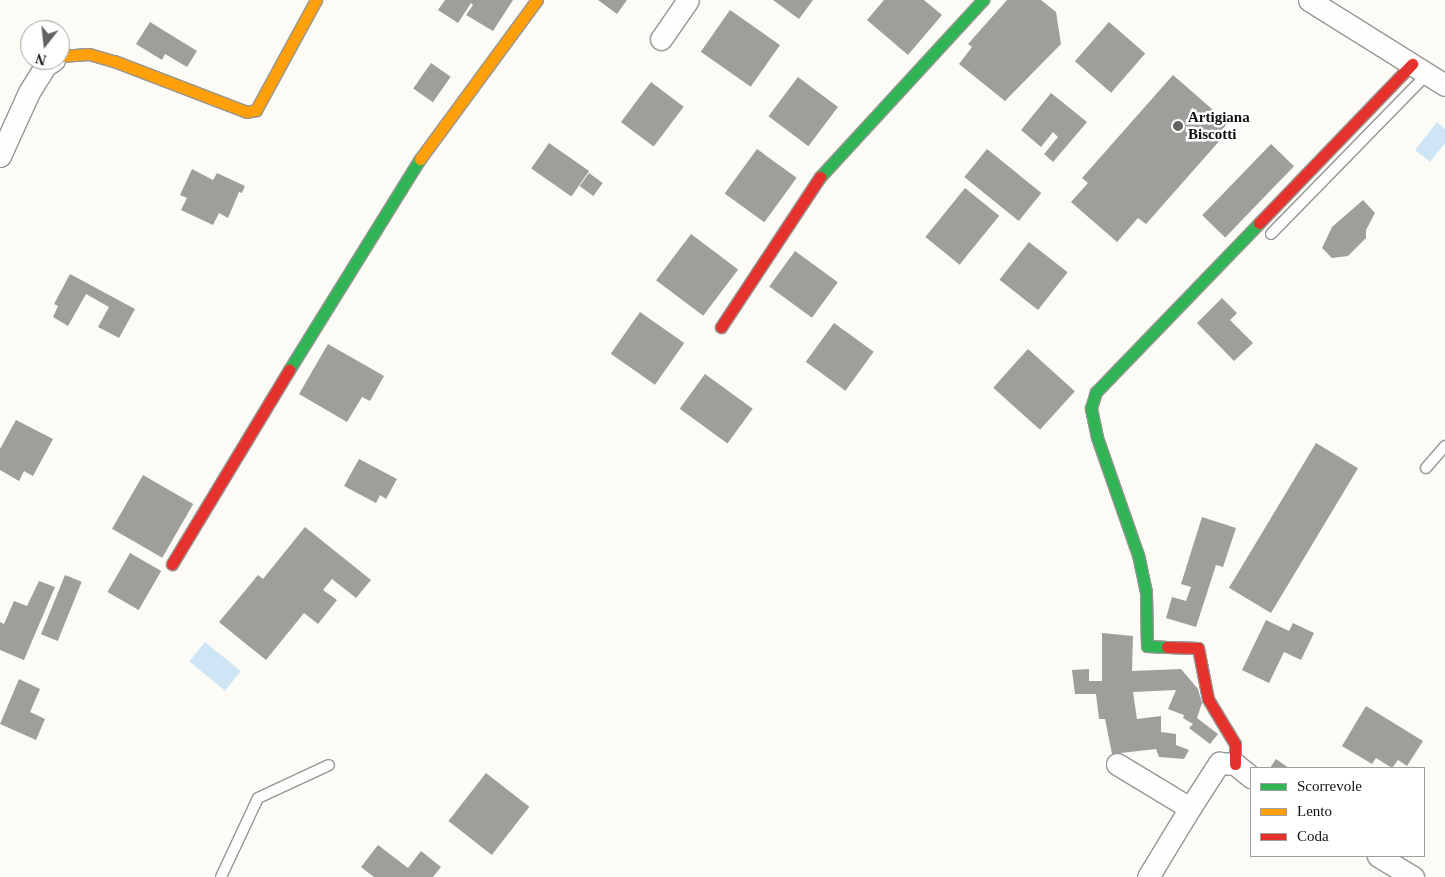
<!DOCTYPE html>
<html>
<head>
<meta charset="utf-8">
<style>
  body { margin:0 }
  #map { position:relative; width:1445px; height:877px; overflow:hidden; background:#fcfbf6; font-family:Georgia,serif }
  div>[style] { position:absolute }
  .water>* { inset:0; background:#cde5f5; transform-origin:0 0 }
  .building>* { inset:0; background:#a09e9b; transform-origin:0 0 }
  .roads { filter:drop-shadow(1px 0 #969694) drop-shadow(-1px 0 #969694) drop-shadow(0 1px #969694) drop-shadow(0 -1px #969694) }
  .lane>* { height:10px; margin:-5px; padding:0 5px; transform-origin:5px; border-radius:5px; background:#fffefe }
  .street>* { height:21px; margin:-10.5px; padding:0 10.5px; transform-origin:10.5px; border-radius:10.5px; background:#fffefe }
  .fast>* { height:11px; margin:-5.5px; padding:0 5.5px; transform-origin:5.5px; border-radius:5.5px; background:#30b455 }
  .slow>* { height:11px; margin:-5.5px; padding:0 5.5px; transform-origin:5.5px; border-radius:5.5px; background:#ff9f0a }
  .jam>* { height:11px; margin:-5.5px; padding:0 5.5px; transform-origin:5.5px; border-radius:5.5px; background:#e5322d }
  .dots>* { width:14px; height:14px; translate:-50% -50%; box-sizing:border-box; border:2px solid #fff; border-radius:50% }
  span { translate:-50% -50%; white-space:nowrap; text-align:center; line-height:1.15; -webkit-text-stroke:5px #fff; paint-order:stroke }
  .poi-label { font-size:15px; color:#101010; font-weight:700 }
  .left { translate:0 -50%; text-align:left }
  .legend { position:absolute; left:1250px; top:767px; width:175px; height:90px; box-sizing:border-box; background:#fff; border:1px solid #9f9f9f; margin:0; padding:6px 9px; list-style:none; font-size:15px; color:#101010 }
  .legend li { display:flex; align-items:center; gap:10px; height:25px }
  .legend b { width:25px; border:1px solid #9f9f9f }
  .north { position:absolute; left:20px; top:20px; width:50px; height:50px; box-sizing:border-box; background:#fff; border:1px solid #9f9f9f; border-radius:50%; rotate:196deg; font-size:14px; font-weight:700; line-height:20px; text-align:center; color:#101010 }
  .north::after { content:''; display:block; margin:auto; width:18px; height:22px; background:#636260; clip-path:polygon(50% 0,100% 100%,50% 72%,0 100%) }
</style>
</head>
<body>
<div id="map">
  <div class="water">
    <i style="clip-path:polygon(1437px 122px,1445px 129px,1445px 143px,1430px 162px,1415px 150px)"></i>
    <i style="left:205px;top:642px;width:46px;height:25px;rotate:39deg"></i>
  </div>
  <div class="building">
    <i style="clip-path:polygon(445px 0,513px 0,493px 31px,466px 15px,473px 5px,471px 3px,458px 23px,438px 10px)"></i>
    <i style="clip-path:polygon(598px 0,627px 0,617px 14px)"></i>
    <i style="clip-path:polygon(773px 0,813px 0,799px 19px)"></i>
    <i style="clip-path:polygon(884px 0,924px 0,942px 15px,908px 55px,867px 20px)"></i>
    <i style="clip-path:polygon(1007px 0,1041px 0,1056px 12px,1061px 44px,1005px 101px,959px 64px,972px 47px,968px 44px)"></i>
    <i style="left:730px;top:10px;width:61px;height:51px;rotate:35deg"></i>
    <i style="clip-path:polygon(150px 22px,197px 51px,187px 67px,165px 54px,162px 60px,136px 44px)"></i>
    <i style="left:1109px;top:22px;width:48px;height:52px;rotate:41deg"></i>
    <i style="left:431px;top:63px;width:24px;height:31px;rotate:35deg"></i>
    <i style="clip-path:polygon(1173px 75px,1228px 123px,1218px 134px,1222px 138px,1146px 224px,1138px 218px,1117px 242px,1071px 202px,1088px 183px,1082px 178px)"></i>
    <i style="left:798px;top:77px;width:50px;height:49px;rotate:37deg"></i>
    <i style="left:651px;top:82px;width:41px;height:50px;rotate:37deg"></i>
    <i style="clip-path:polygon(1051px 93px,1087px 122px,1053px 162px,1044px 154px,1058px 137px,1053px 132px,1041px 147px,1021px 130px)"></i>
    <i style="left:549px;top:143px;width:49px;height:31px;rotate:35deg"></i>
    <i style="left:1271px;top:144px;width:32px;height:99px;rotate:44deg"></i>
    <i style="left:757px;top:149px;width:49px;height:55px;rotate:36deg"></i>
    <i style="left:987px;top:149px;width:70px;height:36px;rotate:39deg"></i>
    <i style="clip-path:polygon(192px 169px,213px 180px,217px 173px,245px 186px,242px 193px,239px 192px,228px 218px,219px 213px,213px 225px,181px 210px,187px 198px,180px 195px)"></i>
    <i style="left:589px;top:173px;width:17px;height:16px;rotate:36deg"></i>
    <i style="left:965px;top:188px;width:44px;height:63px;rotate:39deg"></i>
    <i style="clip-path:polygon(1363px 200px,1375px 213px,1366px 230px,1366px 238px,1348px 256px,1332px 258px,1322px 248px,1332px 227px)"></i>
    <i style="left:691px;top:234px;width:59px;height:58px;rotate:37deg"></i>
    <i style="left:1029px;top:242px;width:49px;height:48px;rotate:38deg"></i>
    <i style="left:795px;top:251px;width:53px;height:44px;rotate:36deg"></i>
    <i style="clip-path:polygon(70px 274px,135px 309px,119px 338px,98px 327px,109px 307px,86px 294px,68px 326px,53px 317px,58px 306px,54px 304px)"></i>
    <i style="clip-path:polygon(1222px 298px,1237px 313px,1230px 320px,1253px 343px,1234px 361px,1197px 323px)"></i>
    <i style="left:640px;top:312px;width:54px;height:51px;rotate:35deg"></i>
    <i style="left:834px;top:323px;width:49px;height:48px;rotate:36deg"></i>
    <i style="clip-path:polygon(328px 344px,384px 376px,370px 401px,362px 397px,347px 422px,299px 394px)"></i>
    <i style="left:1028px;top:349px;width:63px;height:52px;rotate:42deg"></i>
    <i style="left:705px;top:374px;width:59px;height:43px;rotate:36deg"></i>
    <i style="clip-path:polygon(16px 420px,53px 439px,33px 476px,24px 471px,19px 481px,0 470px,0 449px)"></i>
    <i style="left:1316px;top:443px;width:49px;height:169px;rotate:31deg"></i>
    <i style="clip-path:polygon(359px 459px,397px 479px,386px 499px,380px 495px,376px 503px,344px 486px)"></i>
    <i style="left:143px;top:475px;width:58px;height:62px;rotate:30deg"></i>
    <i style="clip-path:polygon(1202px 517px,1236px 528px,1223px 567px,1216px 565px,1196px 627px,1166px 618px,1172px 597px,1186px 601px,1191px 587px,1181px 584px)"></i>
    <i style="clip-path:polygon(305px 527px,371px 580px,356px 598px,332px 579px,323px 590px,337px 600px,318px 624px,304px 613px,266px 660px,219px 622px,258px 575px,263px 579px)"></i>
    <i style="left:130px;top:553px;width:36px;height:45px;rotate:30deg"></i>
    <i style="left:65px;top:575px;width:18px;height:64px;rotate:22deg"></i>
    <i style="clip-path:polygon(39px 581px,55px 587px,24px 660px,0 650px,0 622px,4px 624px,14px 601px,27px 606px)"></i>
    <i style="clip-path:polygon(1266px 620px,1289px 631px,1293px 623px,1314px 633px,1301px 660px,1284px 652px,1269px 683px,1242px 670px)"></i>
    <i style="clip-path:polygon(1102px 633px,1133px 636px,1132px 671px,1181px 669px,1198px 689px,1202px 703px,1197px 718px,1218px 734px,1210px 744px,1189px 728px,1193px 724px,1183px 718px,1184px 715px,1168px 709px,1176px 690px,1133px 692px,1137px 719px,1161px 716px,1161px 732px,1176px 734px,1176px 745px,1189px 750px,1184px 759px,1159px 757px,1156px 749px,1112px 754px,1105px 719px,1099px 719px,1096px 694px,1075px 694px,1072px 670px,1089px 669px,1089px 681px,1102px 681px)"></i>
    <i style="clip-path:polygon(19px 679px,40px 689px,30px 712px,45px 719px,36px 740px,0 724px)"></i>
    <i style="clip-path:polygon(1366px 706px,1423px 741px,1407px 766px,1398px 760px,1392px 768px,1376px 758px,1372px 764px,1342px 746px)"></i>
    <i style="clip-path:polygon(1276px 759px,1289px 768px,1270px 768px)"></i>
    <i style="left:486px;top:773px;width:55px;height:61px;rotate:38deg"></i>
    <i style="clip-path:polygon(378px 845px,408px 868px,421px 851px,441px 867px,433px 877px,374px 877px,361px 867px)"></i>
  </div>
  <div class="roads">
    <div class="lane">
      <i style="left:1271px;top:234px;width:223px;rotate:-45.7deg"></i>
      <i style="left:1426px;top:468px;width:29px;rotate:-49deg"></i>
      <i style="left:221px;top:877px;width:87px;rotate:-64.9deg"></i>
      <i style="left:258px;top:798px;width:78px;rotate:-24.9deg"></i>
    </div>
    <div class="street">
      <i style="left:1309px;top:0;width:160px;rotate:32deg"></i>
      <i style="left:661px;top:39px;width:47px;rotate:-55.3deg"></i>
      <i style="left:0;top:156px;width:70px;rotate:-65.6deg"></i>
      <i style="left:29px;top:92px;width:31px;rotate:-58deg"></i>
      <i style="left:45px;top:66px;width:11px;rotate:-34deg"></i>
      <i style="left:1117px;top:764px;width:85px;rotate:31.1deg"></i>
      <i style="left:1190px;top:808px;width:54px;rotate:-57.2deg"></i>
      <i style="left:1219px;top:763px;width:16px;rotate:4deg"></i>
      <i style="left:1235px;top:764px;width:21px;rotate:39deg"></i>
      <i style="left:1378px;top:856px;width:41px;rotate:31deg"></i>
      <i style="left:1148px;top:877px;width:81px;rotate:-58.7deg"></i>
    </div>
    <div class="fast">
      <i style="left:820px;top:177px;width:241px;rotate:-47.4deg"></i>
      <i style="left:289px;top:370px;width:248px;rotate:-58.2deg"></i>
      <i style="left:1167px;top:647px;width:20px;rotate:-177deg"></i>
      <i style="left:1147px;top:646px;width:54px;rotate:-91.1deg"></i>
      <i style="left:1146px;top:592px;width:38px;rotate:-102deg"></i>
      <i style="left:1138px;top:555px;width:125px;rotate:-109.2deg"></i>
      <i style="left:1097px;top:437px;width:30px;rotate:-102deg"></i>
      <i style="left:1091px;top:408px;width:17px;rotate:-73deg"></i>
      <i style="left:1096px;top:392px;width:235px;rotate:-46deg"></i>
    </div>
    <div class="slow">
      <i style="left:60px;top:56px;width:29px;rotate:-4deg"></i>
      <i style="left:89px;top:54px;width:26px;rotate:16deg"></i>
      <i style="left:114px;top:61px;width:142px;rotate:21deg"></i>
      <i style="left:247px;top:112px;width:9px;rotate:-13deg"></i>
      <i style="left:256px;top:110px;width:125px;rotate:-61.4deg"></i>
      <i style="left:420px;top:159px;width:197px;rotate:-53.7deg"></i>
    </div>
    <div class="jam">
      <i style="left:1259px;top:223px;width:221px;rotate:-46.1deg"></i>
      <i style="left:721px;top:327px;width:180px;rotate:-56.6deg"></i>
      <i style="left:172px;top:564px;width:227px;rotate:-58.9deg"></i>
      <i style="left:1167px;top:647px;width:31px;rotate:2deg"></i>
      <i style="left:1198px;top:648px;width:52px;rotate:78.9deg"></i>
      <i style="left:1208px;top:699px;width:52px;rotate:59deg"></i>
      <i style="left:1235px;top:744px;width:20px;rotate:90deg"></i>
    </div>
  </div>
  <div class="dots">
    <i style="left:1178px;top:126px;background:#636260"></i>
  </div>
  <div class="poi-label">
    <span class="left" style="left:1188px;top:126px">Artigiana<br>Biscotti</span>
  </div>
  <ul class="legend">
  <li><b style="height:6px;background:#30b455"></b>Scorrevole</li>
  <li><b style="height:6px;background:#ff9f0a"></b>Lento</li>
  <li><b style="height:6px;background:#e5322d"></b>Coda</li>
  </ul>
  <div class="north">N</div>
</div>
</body>
</html>
